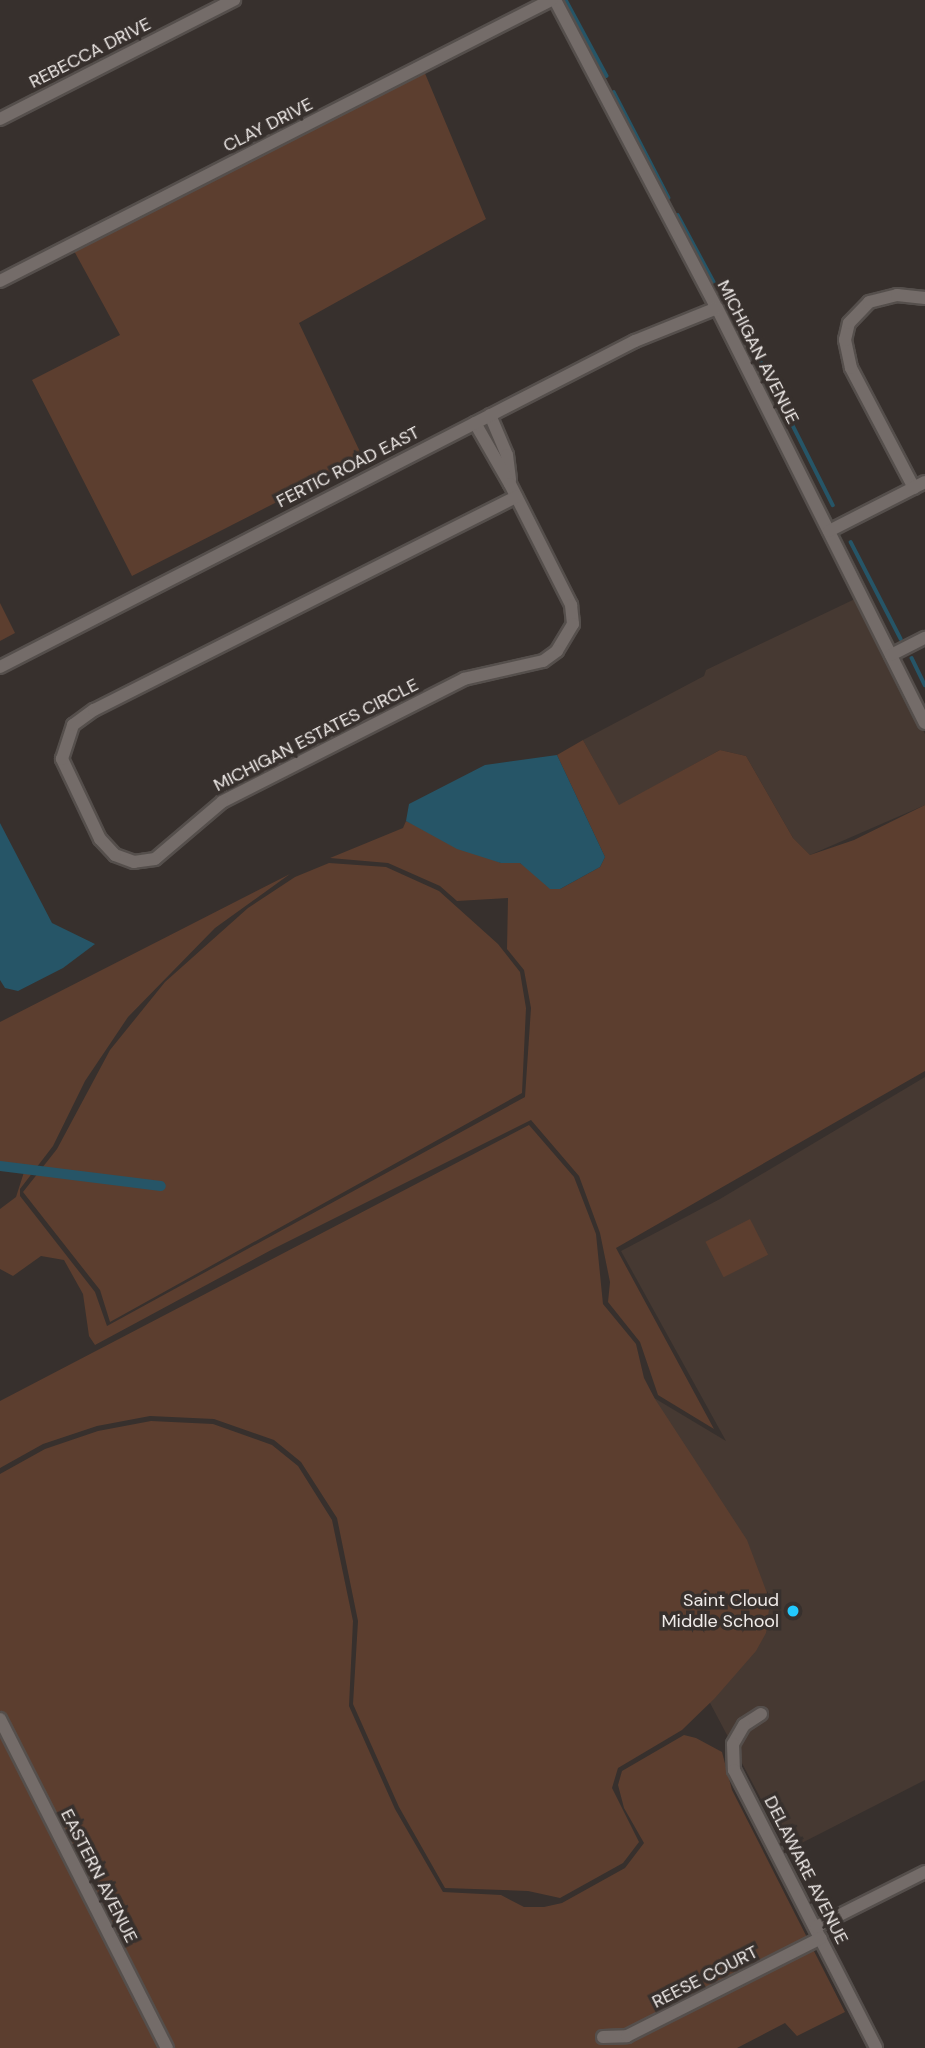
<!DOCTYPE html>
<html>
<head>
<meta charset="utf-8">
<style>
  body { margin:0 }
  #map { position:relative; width:925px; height:2048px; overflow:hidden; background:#37302d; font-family:"DM Sans",sans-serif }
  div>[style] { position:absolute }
  .built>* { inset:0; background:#463932 }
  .green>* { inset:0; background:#5c3e2f; transform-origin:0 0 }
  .water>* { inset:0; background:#265567 }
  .stream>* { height:3.5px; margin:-1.75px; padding:0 1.75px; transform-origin:1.75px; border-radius:1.75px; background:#265567 }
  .canal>* { height:10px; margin:-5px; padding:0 5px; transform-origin:5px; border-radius:5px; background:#265567 }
  .roads { filter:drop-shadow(2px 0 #554f4c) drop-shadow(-2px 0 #554f4c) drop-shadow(0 2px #554f4c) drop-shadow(0 -2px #554f4c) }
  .minor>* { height:12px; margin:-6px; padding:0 6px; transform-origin:6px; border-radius:6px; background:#746c69 }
  .dots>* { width:19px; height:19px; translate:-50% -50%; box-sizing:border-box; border:4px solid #37302d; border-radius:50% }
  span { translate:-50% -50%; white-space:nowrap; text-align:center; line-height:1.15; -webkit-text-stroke:7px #37302d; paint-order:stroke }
  .street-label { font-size:18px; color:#f0ebe9 }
  .poi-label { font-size:18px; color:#f0ebe9 }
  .right { translate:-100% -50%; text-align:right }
</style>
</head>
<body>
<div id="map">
  <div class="built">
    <i style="clip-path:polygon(857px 598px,925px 734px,925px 805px,810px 855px,793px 838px,746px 756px,720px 750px,619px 806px,583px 740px,704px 676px,706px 670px)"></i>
    <i style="clip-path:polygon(925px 1077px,925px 1780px,788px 1850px,499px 1305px,726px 1441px,621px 1251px,720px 1199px)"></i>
  </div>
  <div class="green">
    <i style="clip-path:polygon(424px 71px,486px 219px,299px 323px,363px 458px,132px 576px,32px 380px,120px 335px,73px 249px)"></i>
    <i style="clip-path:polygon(0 603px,15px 633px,0 641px)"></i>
    <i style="clip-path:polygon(583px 740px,619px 805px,720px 750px,746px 756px,793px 838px,810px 855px,854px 840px,925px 805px,925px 1071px,616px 1248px,714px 1429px,658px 1395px,640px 1342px,608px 1302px,610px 1282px,600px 1233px,579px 1176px,531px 1120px,273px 1249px,95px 1345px,89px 1336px,83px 1294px,64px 1260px,41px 1256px,13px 1276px,0 1269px,0 1209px,16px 1197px,25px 1169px,0 1165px,0 1022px,290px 874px,215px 928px,128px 1017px,85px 1081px,53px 1146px,20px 1189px,20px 1196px,95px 1292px,107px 1326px,525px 1097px,531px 1008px,524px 970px,507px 949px,508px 898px,457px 901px,440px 886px,388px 863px,330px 858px,403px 828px,406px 821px,501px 863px,520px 863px,560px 889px,600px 867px,605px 857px,557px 755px)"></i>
    <i style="clip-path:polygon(329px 863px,386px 867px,439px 891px,498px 944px,520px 972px,526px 1008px,522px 1093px,110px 1322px,100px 1290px,23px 1192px,57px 1149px,110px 1050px,165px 982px,248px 908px,295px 877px)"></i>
    <i style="clip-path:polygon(529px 1125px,574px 1177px,596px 1234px,603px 1304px,636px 1344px,644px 1378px,655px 1399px,747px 1540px,770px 1601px,766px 1633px,756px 1651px,715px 1698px,682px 1730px,618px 1768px,612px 1788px,639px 1842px,623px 1863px,560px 1898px,528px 1891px,445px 1888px,399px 1807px,353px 1704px,358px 1621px,337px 1518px,301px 1462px,274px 1440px,214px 1419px,150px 1416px,97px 1426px,43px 1444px,0 1468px,0 1401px)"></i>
    <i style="left:750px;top:1219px;width:40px;height:50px;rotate:63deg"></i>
    <i style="clip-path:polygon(151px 1421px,213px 1424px,272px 1445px,298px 1466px,332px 1520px,353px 1621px,349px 1706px,395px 1809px,443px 1892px,501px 1895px,524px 1907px,544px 1907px,562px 1903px,625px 1868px,644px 1843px,624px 1808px,618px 1785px,622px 1771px,684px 1735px,696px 1738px,722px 1752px,732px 1790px,845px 2012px,797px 2036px,785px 2023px,737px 2048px,0 2048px,0 1474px,45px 1449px,98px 1431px)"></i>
  </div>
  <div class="water">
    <i style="clip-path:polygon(557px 755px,605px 857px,600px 867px,560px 889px,550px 889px,520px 863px,501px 863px,457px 849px,406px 821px,409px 804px,485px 765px)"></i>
    <i style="clip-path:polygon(0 823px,52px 923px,95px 944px,63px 968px,18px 991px,5px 988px,0 980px)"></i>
  </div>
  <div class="stream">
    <i style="left:566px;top:0;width:86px;rotate:61.7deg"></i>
    <i style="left:614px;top:92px;width:119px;rotate:62.6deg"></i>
    <i style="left:678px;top:215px;width:76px;rotate:61.8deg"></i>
    <i style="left:745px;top:330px;width:196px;rotate:63.3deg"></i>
    <i style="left:851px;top:542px;width:109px;rotate:62.7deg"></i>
    <i style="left:912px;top:658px;width:30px;rotate:64deg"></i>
  </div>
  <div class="canal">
    <i style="left:0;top:1166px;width:162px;rotate:7.1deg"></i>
  </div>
  <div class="roads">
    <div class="minor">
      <i style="left:555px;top:0;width:348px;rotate:62.3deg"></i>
      <i style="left:717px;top:308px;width:464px;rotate:63.4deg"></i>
      <i style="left:0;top:119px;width:263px;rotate:-27deg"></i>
      <i style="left:0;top:281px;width:619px;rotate:-27.02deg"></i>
      <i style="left:490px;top:415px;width:43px;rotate:67deg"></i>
      <i style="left:507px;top:455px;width:25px;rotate:83deg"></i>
      <i style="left:475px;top:423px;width:70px;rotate:60.2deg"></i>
      <i style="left:510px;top:484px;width:136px;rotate:63.2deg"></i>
      <i style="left:571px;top:605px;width:19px;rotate:84deg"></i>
      <i style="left:573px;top:624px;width:31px;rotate:121deg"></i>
      <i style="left:557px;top:651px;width:17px;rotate:144deg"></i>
      <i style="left:543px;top:661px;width:81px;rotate:167.2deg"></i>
      <i style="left:464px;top:679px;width:271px;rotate:153.1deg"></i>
      <i style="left:222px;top:802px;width:88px;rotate:139.6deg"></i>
      <i style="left:155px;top:859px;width:21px;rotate:172deg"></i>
      <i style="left:134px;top:862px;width:20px;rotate:-160deg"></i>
      <i style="left:115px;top:855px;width:22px;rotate:-133deg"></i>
      <i style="left:100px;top:839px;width:89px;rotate:-115.4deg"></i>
      <i style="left:62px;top:759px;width:36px;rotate:-72deg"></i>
      <i style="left:73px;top:725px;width:26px;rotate:-36deg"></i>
      <i style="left:94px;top:710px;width:473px;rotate:-26.8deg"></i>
      <i style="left:914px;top:488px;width:136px;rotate:-117.7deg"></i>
      <i style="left:851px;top:368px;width:29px;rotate:-102deg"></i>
      <i style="left:845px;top:340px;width:17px;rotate:-77deg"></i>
      <i style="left:849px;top:323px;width:29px;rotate:-46deg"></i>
      <i style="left:869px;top:302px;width:29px;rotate:-14deg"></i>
      <i style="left:897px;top:295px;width:28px;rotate:6deg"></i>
      <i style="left:829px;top:531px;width:108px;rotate:-27deg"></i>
      <i style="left:891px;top:655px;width:38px;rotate:-27deg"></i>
      <i style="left:0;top:667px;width:714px;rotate:-27.18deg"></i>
      <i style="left:635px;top:341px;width:88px;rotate:-21.9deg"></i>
      <i style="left:761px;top:1714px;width:20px;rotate:147deg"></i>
      <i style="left:744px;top:1725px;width:22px;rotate:120deg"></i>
      <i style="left:733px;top:1744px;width:26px;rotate:88deg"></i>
      <i style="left:734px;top:1770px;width:312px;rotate:62.9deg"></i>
      <i style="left:0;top:1719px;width:369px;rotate:63.1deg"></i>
      <i style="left:816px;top:1927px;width:122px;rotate:-26.8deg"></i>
      <i style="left:603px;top:2037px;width:24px;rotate:-2deg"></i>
      <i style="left:627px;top:2036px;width:217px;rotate:-26.8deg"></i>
    </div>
  </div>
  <div class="dots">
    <i style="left:793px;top:1611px;background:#23c9fe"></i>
  </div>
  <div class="street-label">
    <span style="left:90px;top:53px;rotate:-27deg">REBECCA DRIVE</span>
    <span style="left:268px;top:125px;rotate:-27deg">CLAY DRIVE</span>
    <span style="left:758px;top:352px;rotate:63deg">MICHIGAN AVENUE</span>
    <span style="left:348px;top:467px;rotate:-27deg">FERTIC ROAD EAST</span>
    <span style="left:316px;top:735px;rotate:-27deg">MICHIGAN ESTATES CIRCLE</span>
    <span style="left:806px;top:1870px;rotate:63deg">DELAWARE AVENUE</span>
    <span style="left:99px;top:1876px;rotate:63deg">EASTERN AVENUE</span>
    <span style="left:705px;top:1977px;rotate:-27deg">REESE COURT</span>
  </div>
  <div class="poi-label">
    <span class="right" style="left:779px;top:1611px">Saint Cloud<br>Middle School</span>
  </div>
</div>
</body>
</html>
